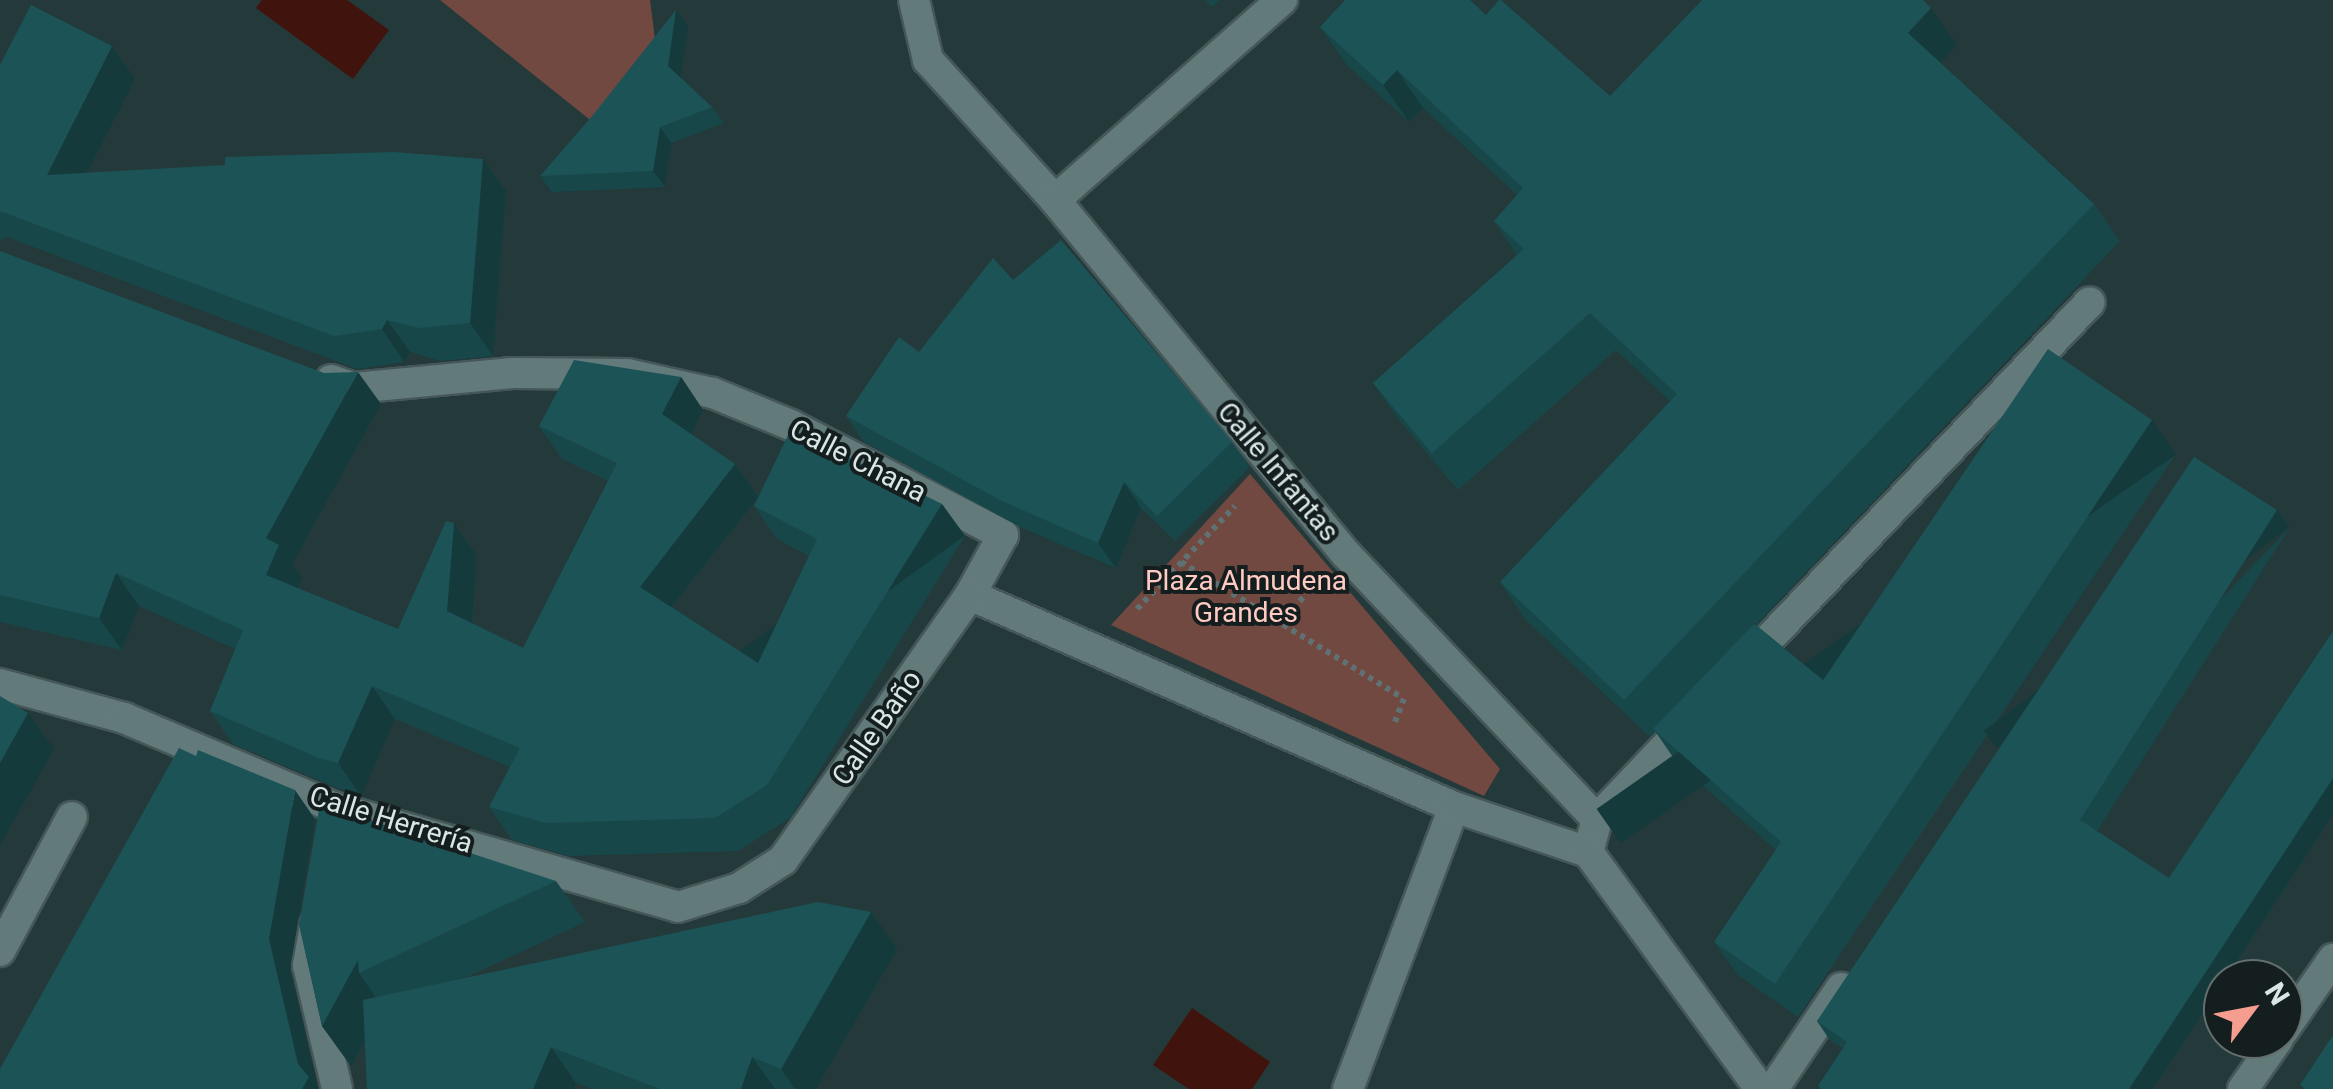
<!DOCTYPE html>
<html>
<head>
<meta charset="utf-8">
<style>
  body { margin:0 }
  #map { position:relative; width:2333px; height:1089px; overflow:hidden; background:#24393a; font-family:Roboto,sans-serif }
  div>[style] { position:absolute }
  .green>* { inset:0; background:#724941 }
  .water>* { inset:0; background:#40130d }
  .path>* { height:6px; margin-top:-3px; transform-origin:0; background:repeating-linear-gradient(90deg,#5f7172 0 5px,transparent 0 10px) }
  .roads { filter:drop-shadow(2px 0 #455758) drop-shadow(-2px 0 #455758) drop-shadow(0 2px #455758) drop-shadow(0 -2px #455758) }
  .lane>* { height:30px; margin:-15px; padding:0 15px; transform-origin:15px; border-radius:15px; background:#637a7b }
  .street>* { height:30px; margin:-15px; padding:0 15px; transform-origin:15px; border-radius:15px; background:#637a7b }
  .secondary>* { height:30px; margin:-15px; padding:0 15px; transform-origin:15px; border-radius:15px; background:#637a7b }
  .wall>* { inset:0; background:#18474a }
  .shaded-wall>* { inset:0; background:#143a3c; transform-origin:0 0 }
  .building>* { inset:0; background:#1c5356 }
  span { translate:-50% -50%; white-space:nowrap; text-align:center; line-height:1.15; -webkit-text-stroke:8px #151e1f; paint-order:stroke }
  .street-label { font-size:28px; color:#d9e6e6 }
  .park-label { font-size:28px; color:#ffcbc2 }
  .north { position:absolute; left:2203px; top:959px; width:100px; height:100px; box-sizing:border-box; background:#151e1f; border:2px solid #636e6f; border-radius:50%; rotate:58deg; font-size:28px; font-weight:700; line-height:40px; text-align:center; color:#d9e6e6 }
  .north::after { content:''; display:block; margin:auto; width:35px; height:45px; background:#f59d8e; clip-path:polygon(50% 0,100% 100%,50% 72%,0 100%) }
</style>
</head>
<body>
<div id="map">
  <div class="green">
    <i style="clip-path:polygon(440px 0,650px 0,658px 63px,604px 131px)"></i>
    <i style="clip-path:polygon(1250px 474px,1500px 769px,1484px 796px,1111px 625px)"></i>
  </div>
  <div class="water">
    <i style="clip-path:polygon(262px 0,347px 0,389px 30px,353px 79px,256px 8px)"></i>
    <i style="clip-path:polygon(1192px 1008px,1270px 1062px,1252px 1089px,1189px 1089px,1153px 1065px)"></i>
  </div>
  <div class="path">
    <i style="left:1181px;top:562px;width:258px;rotate:31.5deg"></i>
    <i style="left:1137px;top:609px;width:142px;rotate:-46.4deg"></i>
    <i style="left:1278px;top:622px;width:40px;rotate:-44deg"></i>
    <i style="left:1395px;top:722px;width:25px;rotate:-69deg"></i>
  </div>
  <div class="roads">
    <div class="lane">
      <i style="left:1744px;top:665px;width:501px;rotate:-46.37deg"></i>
      <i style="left:1597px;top:819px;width:137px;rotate:-46.5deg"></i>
      <i style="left:1348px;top:1089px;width:301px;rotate:-69.4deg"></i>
    </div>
    <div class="street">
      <i style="left:1055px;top:200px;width:303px;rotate:-41.4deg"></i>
      <i style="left:315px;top:925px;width:41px;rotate:99.9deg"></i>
      <i style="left:308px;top:965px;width:127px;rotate:76.8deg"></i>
      <i style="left:0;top:951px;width:152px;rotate:-61.8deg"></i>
      <i style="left:2283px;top:1031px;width:88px;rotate:-55.2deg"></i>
      <i style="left:1773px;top:1089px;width:122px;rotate:-56deg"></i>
      <i style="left:2243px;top:1089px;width:61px;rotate:-55deg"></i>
    </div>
    <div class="secondary">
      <i style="left:914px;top:0;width:62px;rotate:76.9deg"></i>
      <i style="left:928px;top:60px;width:189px;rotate:47.8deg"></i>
      <i style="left:1055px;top:200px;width:458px;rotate:50.6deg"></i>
      <i style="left:1346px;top:554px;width:365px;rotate:46.6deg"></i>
      <i style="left:1597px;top:819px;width:34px;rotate:105deg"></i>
      <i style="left:331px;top:380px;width:24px;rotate:19deg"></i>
      <i style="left:354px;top:388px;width:159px;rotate:-5.4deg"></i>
      <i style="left:512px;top:373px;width:115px;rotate:0.5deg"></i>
      <i style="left:627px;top:374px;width:88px;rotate:12.5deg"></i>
      <i style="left:713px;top:393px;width:84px;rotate:22.3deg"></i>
      <i style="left:791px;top:425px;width:239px;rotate:27.4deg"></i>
      <i style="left:1003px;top:535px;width:68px;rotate:118.8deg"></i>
      <i style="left:970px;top:595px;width:528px;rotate:23.65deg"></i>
      <i style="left:1454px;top:807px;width:141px;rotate:18.6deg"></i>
      <i style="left:0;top:684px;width:129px;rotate:15.3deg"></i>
      <i style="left:124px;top:718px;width:230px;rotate:23deg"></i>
      <i style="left:336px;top:808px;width:356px;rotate:16.1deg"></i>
      <i style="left:678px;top:907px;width:64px;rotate:-17.3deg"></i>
      <i style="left:739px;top:888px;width:52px;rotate:-32.5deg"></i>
      <i style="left:783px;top:860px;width:324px;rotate:-54.8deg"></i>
      <i style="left:1588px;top:852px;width:293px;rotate:54deg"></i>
    </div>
  </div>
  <div class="wall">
    <i style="clip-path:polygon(1205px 0,1220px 0,1212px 7px)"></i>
    <i style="clip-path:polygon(1486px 15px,1610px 96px,1957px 45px,1940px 63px,2094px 204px,2120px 241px,1756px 625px,1823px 680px,2152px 420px,2176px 454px,1798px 1017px,1738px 975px,1714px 942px,1776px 850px,1677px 763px,1655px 731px,1650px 737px,1525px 619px,1500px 582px,1670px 401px,1616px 350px,1458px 490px,1399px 420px,1373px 383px,1517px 255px,1494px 221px,1517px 195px,1423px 108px,1409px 122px,1346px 64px,1320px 27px)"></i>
    <i style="clip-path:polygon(688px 26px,680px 77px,712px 107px,724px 123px,671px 143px,665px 187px,552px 192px,540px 176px)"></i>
    <i style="clip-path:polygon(112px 46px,135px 79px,87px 173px,506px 191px,493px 356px,441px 361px,410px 352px,404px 362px,357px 369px,7px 237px,0 240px,0 65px)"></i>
    <i style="clip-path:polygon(0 251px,381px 404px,292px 564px,302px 577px,297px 588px,398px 629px,454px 523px,477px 556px,472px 623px,523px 648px,608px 481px,562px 459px,539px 426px,681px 377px,703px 410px,691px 434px,735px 464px,758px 497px,672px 607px,758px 663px,809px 556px,777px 539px,754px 506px,965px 536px,790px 818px,738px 851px,569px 856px,512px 840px,489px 807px,510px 767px,395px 719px,361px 796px,342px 790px,233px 744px,210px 711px,235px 649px,139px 606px,122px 650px,0 622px)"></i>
    <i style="clip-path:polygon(1013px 280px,1232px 442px,1250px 467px,1175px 541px,1141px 508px,1116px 568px,1020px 527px,864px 442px,846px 416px,919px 352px)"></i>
    <i style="clip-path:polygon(2290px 527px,2097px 831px,2169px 878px,2333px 631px,2333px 815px,2153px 1089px,1820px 1089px,1818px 1086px,1843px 1048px,1829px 1039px,1817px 1021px)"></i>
    <i style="clip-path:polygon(556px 881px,585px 922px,463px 979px,871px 912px,897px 949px,816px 1089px,592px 1089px,576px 1083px,574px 1089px,367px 1089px,365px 1041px,351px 1066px,322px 1026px,299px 924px)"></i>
  </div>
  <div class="shaded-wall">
    <i style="clip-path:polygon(1931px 8px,1957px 45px,1934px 70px,1908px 33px)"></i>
    <i style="clip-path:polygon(676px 10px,688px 26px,680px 82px,668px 66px)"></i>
    <i style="clip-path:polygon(112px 46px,135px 79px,69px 208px,47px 175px)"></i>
    <i style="clip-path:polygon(1397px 70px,1423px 108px,1409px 122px,1383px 85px)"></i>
    <i style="clip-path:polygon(660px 127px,671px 143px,665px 187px,653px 171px)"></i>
    <i style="clip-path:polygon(483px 159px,506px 191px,493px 356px,470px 323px)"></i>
    <i style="clip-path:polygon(387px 320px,410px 352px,404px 362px,382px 329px)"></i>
    <i style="clip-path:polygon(358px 372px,381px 404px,292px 564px,302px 577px,289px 608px,266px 575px,266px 538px)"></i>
    <i style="clip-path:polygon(681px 377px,703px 410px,685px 447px,662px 414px)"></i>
    <i style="left:2152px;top:420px;width:42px;height:678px;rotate:55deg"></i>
    <i style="clip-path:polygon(735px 464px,758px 497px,662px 619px,640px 587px)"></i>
    <i style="clip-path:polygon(1124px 482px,1141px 508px,1116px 568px,1098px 543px)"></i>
    <i style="left:942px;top:504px;width:39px;height:331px;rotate:54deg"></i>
    <i style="left:2277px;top:510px;width:21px;height:367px;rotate:53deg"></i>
    <i style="clip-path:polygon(454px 523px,477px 556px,470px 644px,447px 611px)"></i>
    <i style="clip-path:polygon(116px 573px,139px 606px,122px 650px,99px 618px)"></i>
    <i style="clip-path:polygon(372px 686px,395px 719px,361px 796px,338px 763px)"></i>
    <i style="clip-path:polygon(28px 713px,54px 749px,0 845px,0 763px)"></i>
    <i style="clip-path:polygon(2333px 778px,2333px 815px,2225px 979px,2223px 979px,2223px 982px,2153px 1089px,2129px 1089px)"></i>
    <i style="clip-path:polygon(295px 790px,315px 819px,290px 969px,318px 1089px,302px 1089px,298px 1064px,269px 939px)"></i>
    <i style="clip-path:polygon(871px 912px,897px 949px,816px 1089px,795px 1089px,781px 1069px)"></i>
    <i style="clip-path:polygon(358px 960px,359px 973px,383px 1008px,351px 1066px,322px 1026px)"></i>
    <i style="clip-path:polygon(551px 1047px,576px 1083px,574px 1089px,533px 1089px)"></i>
    <i style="clip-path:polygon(752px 1057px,775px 1089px,741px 1089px)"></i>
  </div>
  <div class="building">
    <i style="clip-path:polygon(1345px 0,1470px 0,1486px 15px,1499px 0,1501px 0,1610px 96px,1702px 0,1923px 0,1931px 8px,1908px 33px,2094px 204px,1624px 700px,1500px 582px,1677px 394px,1590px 313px,1432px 453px,1373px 383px,1524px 249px,1494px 221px,1523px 188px,1397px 70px,1383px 85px,1320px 27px)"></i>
    <i style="clip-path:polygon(31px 5px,112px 46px,47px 175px,225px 165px,225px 157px,394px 152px,483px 159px,470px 323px,419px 328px,387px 320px,382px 329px,334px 336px,0 211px,0 65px)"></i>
    <i style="clip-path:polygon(676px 10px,668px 66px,712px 107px,660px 127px,653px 171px,540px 176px,593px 115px)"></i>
    <i style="clip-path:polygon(1061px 240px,1232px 442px,1157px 516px,1124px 482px,1098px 543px,1002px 501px,846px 416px,899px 337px,919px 352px,993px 258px,1013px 280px)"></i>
    <i style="clip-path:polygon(0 251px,324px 373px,358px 372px,266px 538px,279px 545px,266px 575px,398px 629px,446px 521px,454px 523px,447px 611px,523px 648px,617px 463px,539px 426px,574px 360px,681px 377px,662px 414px,735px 464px,640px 587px,758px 663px,817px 539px,754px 506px,791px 429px,942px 504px,767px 785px,715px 818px,546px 823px,489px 807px,520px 748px,372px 686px,338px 763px,319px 758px,210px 711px,243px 630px,116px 573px,99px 618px,0 595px)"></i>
    <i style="clip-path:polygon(2048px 349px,2152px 420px,1775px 984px,1714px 942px,1781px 842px,1653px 729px,1754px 624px,1823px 680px)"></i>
    <i style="clip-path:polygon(2194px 457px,2277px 510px,2080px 820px,2169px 878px,2333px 631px,2333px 778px,2129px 1089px,1822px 1089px,1818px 1086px,1847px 1042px,1817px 1021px)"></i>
    <i style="clip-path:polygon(0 696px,28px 713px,0 763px)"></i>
    <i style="clip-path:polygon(179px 748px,196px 756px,198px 750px,295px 790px,269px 939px,298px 1064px,309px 1077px,302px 1089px,0 1089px,0 1069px)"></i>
    <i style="clip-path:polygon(320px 804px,556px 881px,359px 973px,358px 960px,322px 1026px,299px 924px)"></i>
    <i style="clip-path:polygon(818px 902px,871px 912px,781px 1069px,752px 1057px,741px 1089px,660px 1089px,551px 1047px,533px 1089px,367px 1089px,363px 1000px)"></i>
    <i style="clip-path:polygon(2333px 1035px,2333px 1089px,2305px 1089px,2300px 1085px)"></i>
  </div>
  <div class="street-label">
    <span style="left:858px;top:461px;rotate:27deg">Calle Chana</span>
    <span style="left:1278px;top:472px;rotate:50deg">Calle Infantas</span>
    <span style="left:877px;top:728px;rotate:-55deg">Calle Baño</span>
    <span style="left:391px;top:820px;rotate:17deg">Calle Herrería</span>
  </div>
  <div class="park-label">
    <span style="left:1246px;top:597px">Plaza Almudena<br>Grandes</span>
  </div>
  <div class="north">N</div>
</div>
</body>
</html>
